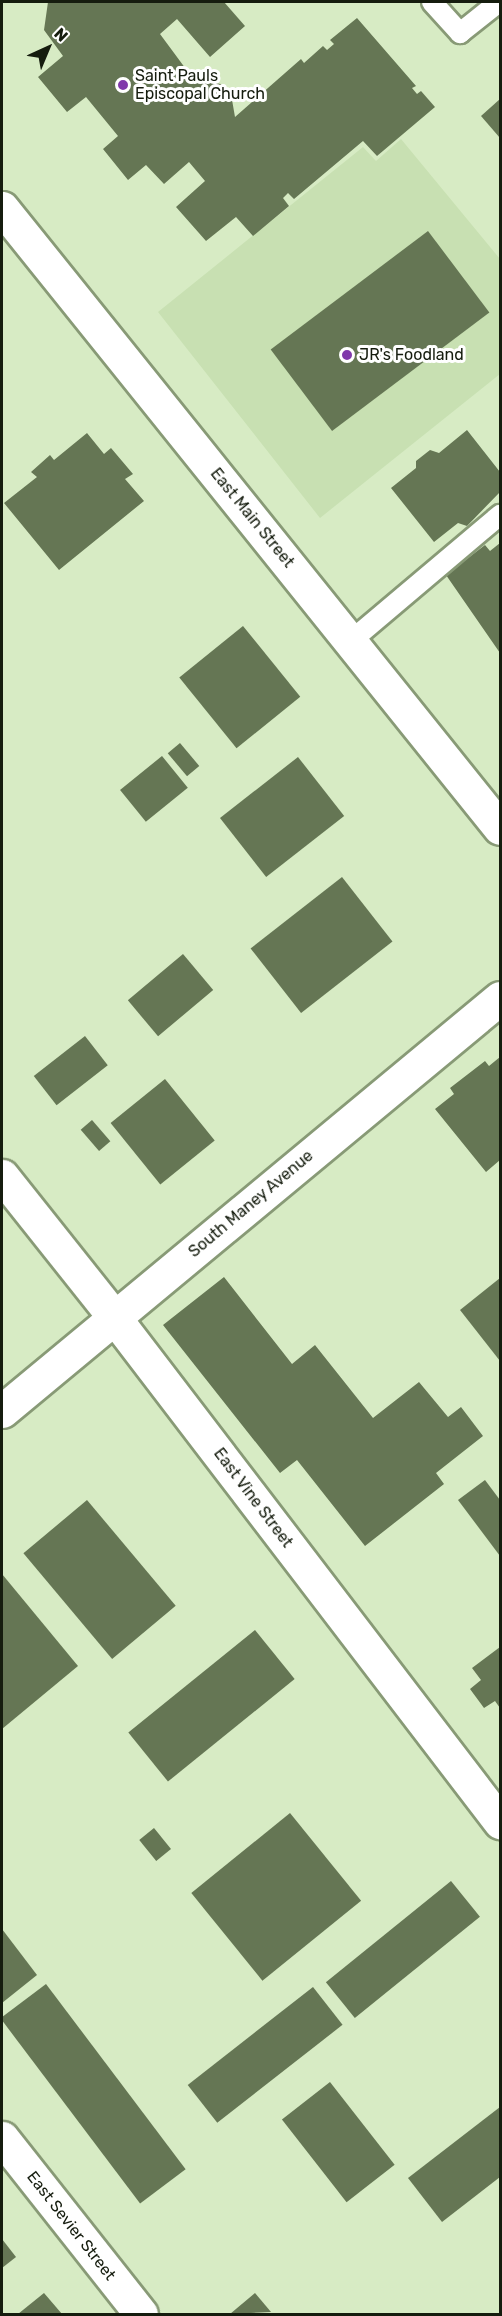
<!DOCTYPE html>
<html>
<head>
<meta charset="utf-8">
<style>
  body { margin:0 }
  #map { position:relative; width:502px; height:2316px; overflow:hidden; background:#d7ebc4; font-family:Rubik,sans-serif }
  div>[style] { position:absolute }
  .built>* { inset:0; background:#c8e0b2 }
  .building>* { inset:0; background:#657654; transform-origin:0 0 }
  .roads { filter:drop-shadow(2px 0 #889a76) drop-shadow(-2px 0 #889a76) drop-shadow(0 2px #889a76) drop-shadow(0 -2px #889a76) }
  .service>* { height:20px; margin:-10px; padding:0 10px; transform-origin:10px; border-radius:10px; background:#fff }
  .minor>* { height:33px; margin:-16.5px; padding:0 16.5px; transform-origin:16.5px; border-radius:16.5px; background:#fff }
  .tertiary>* { height:33px; margin:-16.5px; padding:0 16.5px; transform-origin:16.5px; border-radius:16.5px; background:#fff }
  .dots>* { width:16px; height:16px; translate:-50% -50%; box-sizing:border-box; border:3px solid #fff; border-radius:50% }
  span { translate:-50% -50%; white-space:nowrap; text-align:center; line-height:1.15; -webkit-text-stroke:6px #fff; paint-order:stroke }
  .poi-label { font-size:16px; color:#151c0e }
  .left { translate:0 -50%; text-align:left }
  .street-label { font-size:16px; color:#151c0e }
  .frame { position:absolute; inset:0; border:3px solid #151c0e; pointer-events:none }
  .north { position:absolute; left:18px; top:18px; width:60px; height:60px; -webkit-text-stroke:4px #fff; paint-order:stroke; rotate:44deg; font-size:16px; font-weight:700; line-height:24px; text-align:center; color:#151c0e }
  .north::after { content:''; display:block; margin:auto; width:21px; height:27px; background:#151c0e; clip-path:polygon(50% 0,100% 100%,50% 72%,0 100%) }
</style>
</head>
<body>
<div id="map">
  <div class="built">
    <i style="clip-path:polygon(401px 139px,500px 259px,500px 374px,320px 518px,158px 312px,363px 147px,376px 161px)"></i>
  </div>
  <div class="building">
    <i style="clip-path:polygon(48px 2px,224px 2px,245px 26px,210px 57px,177px 19px,160px 34px,194px 80px,221px 84px,231px 94px,235px 117px,301px 59px,304px 63px,323px 46px,327px 50px,334px 44px,330px 40px,357px 18px,416px 86px,412px 88px,417px 94px,421px 91px,435px 107px,377px 156px,363px 141px,294px 199px,288px 193px,283px 198px,289px 206px,253px 236px,236px 217px,206px 241px,176px 207px,205px 181px,189px 162px,164px 184px,146px 165px,128px 180px,103px 149px,118px 136px,86px 97px,67px 112px,38px 77px,63px 56px,44px 30px)"></i>
    <i style="clip-path:polygon(500px 99px,500px 138px,481px 116px)"></i>
    <i style="left:428px;top:231px;width:102px;height:197px;rotate:53deg"></i>
    <i style="clip-path:polygon(467px 430px,500px 472px,500px 492px,467px 526px,458px 523px,434px 542px,391px 488px,416px 468px,416px 461px,430px 450px,439px 453px)"></i>
    <i style="clip-path:polygon(87px 433px,104px 454px,111px 448px,133px 474px,125px 479px,144px 501px,59px 570px,4px 503px,37px 477px,31px 472px,50px 455px,54px 460px)"></i>
    <i style="clip-path:polygon(500px 543px,500px 653px,446px 575px,485px 545px,490px 551px)"></i>
    <i style="left:243px;top:626px;width:91px;height:82px;rotate:51deg"></i>
    <i style="left:180px;top:743px;width:30px;height:16px;rotate:50deg"></i>
    <i style="left:162px;top:756px;width:41px;height:54px;rotate:51deg"></i>
    <i style="left:298px;top:757px;width:75px;height:99px;rotate:52deg"></i>
    <i style="left:342px;top:877px;width:82px;height:116px;rotate:52deg"></i>
    <i style="left:183px;top:954px;width:47px;height:72px;rotate:50deg"></i>
    <i style="left:85px;top:1036px;width:37px;height:65px;rotate:52deg"></i>
    <i style="clip-path:polygon(500px 1057px,500px 1160px,486px 1172px,435px 1109px,454px 1094px,450px 1088px,485px 1061px,489px 1066px)"></i>
    <i style="left:165px;top:1079px;width:79px;height:70px;rotate:51deg"></i>
    <i style="left:92px;top:1120px;width:28px;height:15px;rotate:49deg"></i>
    <i style="clip-path:polygon(224px 1277px,292px 1364px,315px 1345px,373px 1418px,419px 1382px,448px 1417px,461px 1407px,483px 1436px,436px 1473px,444px 1484px,365px 1546px,297px 1460px,280px 1473px,163px 1325px)"></i>
    <i style="clip-path:polygon(500px 1278px,500px 1361px,460px 1310px)"></i>
    <i style="clip-path:polygon(485px 1480px,500px 1500px,500px 1556px,458px 1500px)"></i>
    <i style="left:87px;top:1500px;width:138px;height:83px;rotate:50deg"></i>
    <i style="clip-path:polygon(2px 1574px,78px 1666px,2px 1729px)"></i>
    <i style="left:255px;top:1630px;width:63px;height:163px;rotate:51deg"></i>
    <i style="clip-path:polygon(500px 1647px,500px 1708px,495px 1701px,484px 1708px,470px 1689px,481px 1680px,472px 1668px)"></i>
    <i style="left:290px;top:1813px;width:113px;height:127px;rotate:51deg"></i>
    <i style="left:154px;top:1828px;width:27px;height:19px;rotate:51deg"></i>
    <i style="left:451px;top:1881px;width:46px;height:161px;rotate:51deg"></i>
    <i style="clip-path:polygon(2px 1929px,37px 1975px,2px 2003px)"></i>
    <i style="left:46px;top:1984px;width:232px;height:57px;rotate:53deg"></i>
    <i style="left:313px;top:1987px;width:48px;height:159px;rotate:52deg"></i>
    <i style="left:330px;top:2082px;width:105px;height:61px;rotate:52deg"></i>
    <i style="clip-path:polygon(500px 2107px,500px 2177px,442px 2222px,408px 2178px)"></i>
    <i style="clip-path:polygon(2px 2239px,16px 2257px,2px 2268px)"></i>
    <i style="clip-path:polygon(44px 2293px,62px 2314px,18px 2314px)"></i>
    <i style="clip-path:polygon(255px 2293px,271px 2312px,230px 2314px)"></i>
  </div>
  <div class="roads">
    <div class="service">
      <i style="left:432px;top:2px;width:42px;rotate:47.9deg"></i>
      <i style="left:460px;top:33px;width:50px;rotate:-38.5deg"></i>
      <i style="left:352px;top:640px;width:194px;rotate:-40.2deg"></i>
    </div>
    <div class="minor">
      <i style="left:2px;top:1176px;width:180px;rotate:51.5deg"></i>
      <i style="left:114px;top:1317px;width:636px;rotate:52.61deg"></i>
      <i style="left:2px;top:1411px;width:647px;rotate:-39.67deg"></i>
      <i style="left:2px;top:2138px;width:224px;rotate:51.7deg"></i>
    </div>
    <div class="tertiary">
      <i style="left:2px;top:208px;width:795px;rotate:51.23deg"></i>
    </div>
  </div>
  <div class="dots">
    <i style="left:123px;top:85px;background:#8039ab"></i>
    <i style="left:347px;top:355px;background:#8039ab"></i>
  </div>
  <div class="poi-label">
    <span class="left" style="left:135px;top:85px">Saint Pauls<br>Episcopal Church</span>
    <span class="left" style="left:359px;top:355px">JR's Foodland</span>
  </div>
  <div class="street-label">
    <span style="left:252px;top:518px;rotate:51deg">East Main Street</span>
    <span style="left:251px;top:1204px;rotate:-40deg">South Maney Avenue</span>
    <span style="left:253px;top:1498px;rotate:53deg">East Vine Street</span>
    <span style="left:71px;top:2226px;rotate:52deg">East Sevier Street</span>
  </div>
  <div class="frame"></div>
  <div class="north">N</div>
</div>
</body>
</html>
